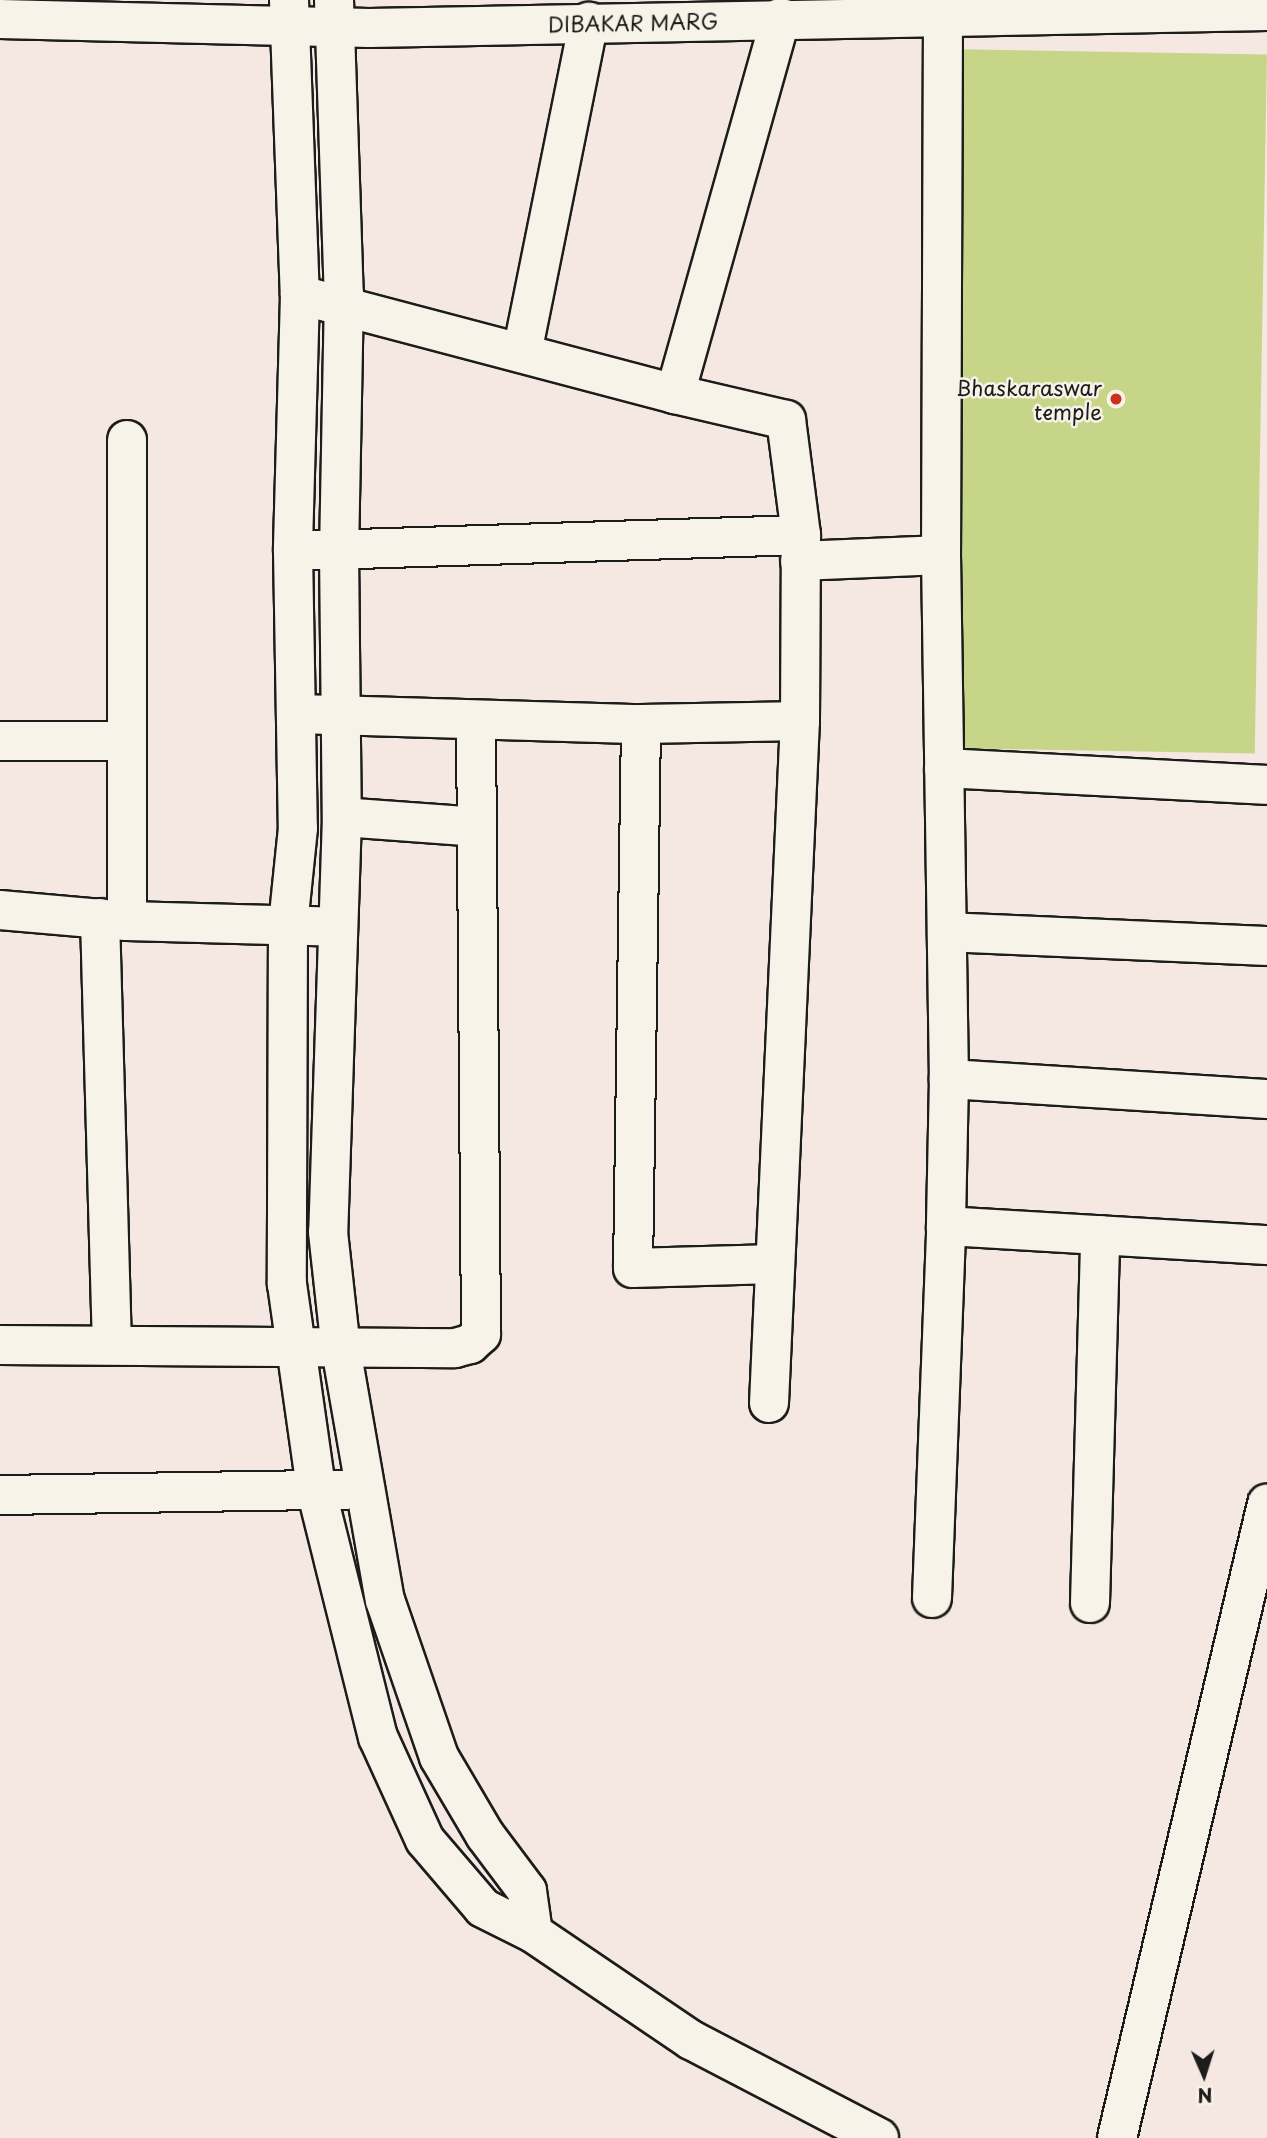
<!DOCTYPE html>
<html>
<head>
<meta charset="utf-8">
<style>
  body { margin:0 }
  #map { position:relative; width:1267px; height:2138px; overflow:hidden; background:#f5e7e1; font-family:"Playpen Sans",sans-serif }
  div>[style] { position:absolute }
  .green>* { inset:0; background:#c7d589; transform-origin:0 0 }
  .roads { filter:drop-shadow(2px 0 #1c1c1c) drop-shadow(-2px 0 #1c1c1c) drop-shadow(0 2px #1c1c1c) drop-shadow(0 -2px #1c1c1c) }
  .minor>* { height:38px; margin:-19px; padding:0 19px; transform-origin:19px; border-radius:19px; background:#f7f3e8 }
  .tertiary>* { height:38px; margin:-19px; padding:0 19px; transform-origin:19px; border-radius:19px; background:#f7f3e8 }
  .secondary>* { height:38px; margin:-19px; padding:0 19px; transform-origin:19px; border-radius:19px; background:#f7f3e8 }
  .dots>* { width:19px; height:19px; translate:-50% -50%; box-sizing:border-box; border:4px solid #f7f3e8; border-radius:50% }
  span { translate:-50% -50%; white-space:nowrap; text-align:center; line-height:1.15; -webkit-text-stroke:5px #f7f3e8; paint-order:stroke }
  .street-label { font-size:21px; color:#1c1c1c }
  .poi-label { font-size:21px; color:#1c1c1c }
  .right { translate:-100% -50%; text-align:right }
  .north { position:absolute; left:1169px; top:2040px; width:70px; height:70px; -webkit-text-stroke:5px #f7f3e8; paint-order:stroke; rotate:177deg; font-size:19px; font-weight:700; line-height:28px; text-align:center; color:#1c1c1c }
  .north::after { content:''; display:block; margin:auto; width:24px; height:32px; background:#1c1c1c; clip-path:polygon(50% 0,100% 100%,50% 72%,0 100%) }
</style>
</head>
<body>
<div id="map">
  <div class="green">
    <i style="left:950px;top:49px;width:317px;height:699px;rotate:1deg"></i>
  </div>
  <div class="roads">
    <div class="minor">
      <i style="left:943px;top:15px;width:540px;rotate:90.21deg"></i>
      <i style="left:941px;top:555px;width:524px;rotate:89.13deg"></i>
      <i style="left:300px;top:295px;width:388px;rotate:14.8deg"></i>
      <i style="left:675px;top:394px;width:391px;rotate:-74.3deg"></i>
      <i style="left:522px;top:353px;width:338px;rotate:-78.6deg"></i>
      <i style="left:127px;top:440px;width:481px;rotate:90deg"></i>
      <i style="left:293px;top:551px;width:508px;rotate:-1.8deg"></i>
      <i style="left:801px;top:535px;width:116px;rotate:-97.4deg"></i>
      <i style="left:786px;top:420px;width:114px;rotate:-166.8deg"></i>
      <i style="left:800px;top:561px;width:141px;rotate:-2.4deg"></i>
      <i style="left:298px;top:714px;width:343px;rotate:1.7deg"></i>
      <i style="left:641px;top:724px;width:159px;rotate:-1.1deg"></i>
      <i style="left:641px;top:724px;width:544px;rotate:90.84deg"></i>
      <i style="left:633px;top:1268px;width:142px;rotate:-1.6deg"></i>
      <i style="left:0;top:741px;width:127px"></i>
      <i style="left:944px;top:768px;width:323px;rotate:3deg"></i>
      <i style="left:342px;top:817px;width:135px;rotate:4.2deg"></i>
      <i style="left:0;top:910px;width:127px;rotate:5deg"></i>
      <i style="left:127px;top:921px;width:210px;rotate:1.6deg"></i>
      <i style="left:100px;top:918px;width:425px;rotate:88.4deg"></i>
      <i style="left:947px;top:932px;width:320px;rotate:2.5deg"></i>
      <i style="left:1267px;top:1099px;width:319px;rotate:-176.4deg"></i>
      <i style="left:949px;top:1079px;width:147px;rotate:91.2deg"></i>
      <i style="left:946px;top:1226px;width:322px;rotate:3.4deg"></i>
      <i style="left:0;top:1345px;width:455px;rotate:0.4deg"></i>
      <i style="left:455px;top:1348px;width:16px;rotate:-15deg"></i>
      <i style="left:470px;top:1344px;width:15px;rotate:-42deg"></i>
      <i style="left:481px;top:1334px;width:612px;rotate:-90.47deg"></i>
      <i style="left:769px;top:1403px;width:683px;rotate:-87.4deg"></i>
      <i style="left:800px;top:721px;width:186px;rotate:-89.7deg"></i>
      <i style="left:0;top:1495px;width:363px;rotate:-0.9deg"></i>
      <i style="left:932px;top:1598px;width:372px;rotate:-87.8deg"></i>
      <i style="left:1090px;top:1603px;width:368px;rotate:-88.4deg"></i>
      <i style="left:1117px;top:2138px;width:652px;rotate:-76.69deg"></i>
    </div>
    <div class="tertiary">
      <i style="left:289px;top:0;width:295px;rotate:87.9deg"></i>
      <i style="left:300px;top:295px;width:256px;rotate:91.6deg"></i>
      <i style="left:293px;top:551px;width:277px;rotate:89deg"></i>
      <i style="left:298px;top:828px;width:98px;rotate:95.9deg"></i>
      <i style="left:288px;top:925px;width:359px;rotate:90.2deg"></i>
      <i style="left:287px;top:1284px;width:207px;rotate:81.9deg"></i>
      <i style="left:316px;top:1489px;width:256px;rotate:76deg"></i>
      <i style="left:378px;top:1737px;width:113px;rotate:65.5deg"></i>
      <i style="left:425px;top:1840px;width:89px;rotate:49.5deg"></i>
      <i style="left:483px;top:1908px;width:56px;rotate:26.6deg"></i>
      <i style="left:533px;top:1933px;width:191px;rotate:34.1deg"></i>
      <i style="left:691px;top:2040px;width:212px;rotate:27.5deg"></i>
      <i style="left:334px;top:0;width:294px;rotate:88.1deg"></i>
      <i style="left:344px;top:294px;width:256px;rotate:91.1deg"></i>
      <i style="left:339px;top:550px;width:267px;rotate:89.4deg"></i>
      <i style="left:342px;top:817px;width:415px;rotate:91.9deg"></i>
      <i style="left:328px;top:1232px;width:118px;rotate:83.7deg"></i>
      <i style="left:341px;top:1349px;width:255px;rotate:80.1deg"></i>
      <i style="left:385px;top:1600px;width:166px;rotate:71deg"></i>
      <i style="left:439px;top:1757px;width:91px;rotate:59.5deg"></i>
      <i style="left:485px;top:1835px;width:70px;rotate:53.1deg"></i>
      <i style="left:527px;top:1891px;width:42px;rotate:81.9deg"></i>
    </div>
    <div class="secondary">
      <i style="left:0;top:19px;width:369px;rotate:1.4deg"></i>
      <i style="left:369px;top:28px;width:898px;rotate:-1.08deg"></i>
    </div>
  </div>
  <div class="dots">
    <i style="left:1116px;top:399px;background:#c8321e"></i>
  </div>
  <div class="street-label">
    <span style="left:633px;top:22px;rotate:-1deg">DIBAKAR MARG</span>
  </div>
  <div class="poi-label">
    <span class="right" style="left:1102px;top:399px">Bhaskaraswar<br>temple</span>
  </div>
  <div class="north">N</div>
</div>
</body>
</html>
